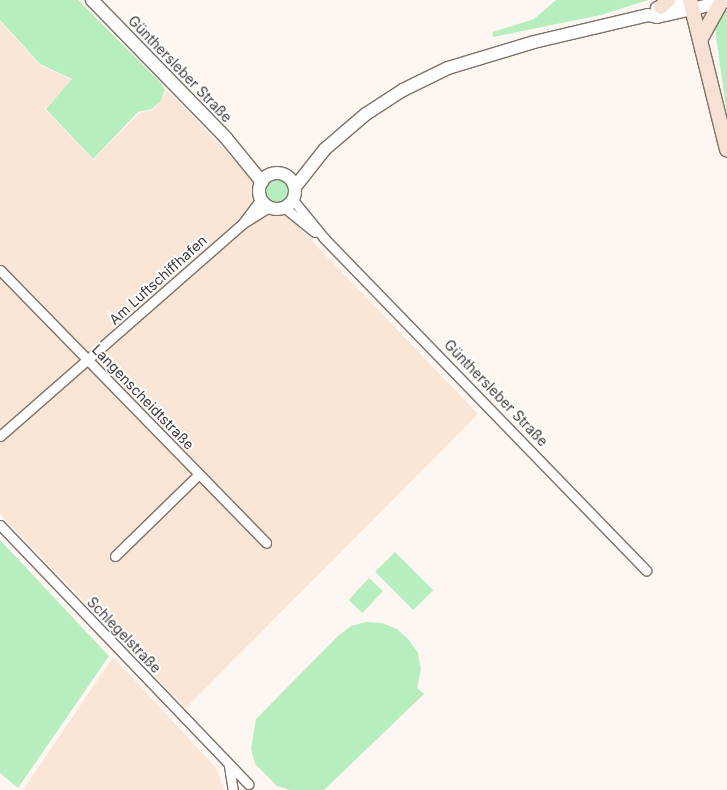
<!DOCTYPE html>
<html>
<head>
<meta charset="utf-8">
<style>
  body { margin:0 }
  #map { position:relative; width:727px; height:790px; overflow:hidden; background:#fef6f0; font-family:Inter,sans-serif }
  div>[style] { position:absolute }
  .built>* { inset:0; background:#fae6d7 }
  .green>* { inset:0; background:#b7eec0; transform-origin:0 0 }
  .round { border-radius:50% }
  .roads { filter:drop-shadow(1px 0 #7e7269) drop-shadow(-1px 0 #7e7269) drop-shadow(0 1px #7e7269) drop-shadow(0 -1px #7e7269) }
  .street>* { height:9px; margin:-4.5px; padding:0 4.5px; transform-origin:4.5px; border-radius:4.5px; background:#fff }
  .secondary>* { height:12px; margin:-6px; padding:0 6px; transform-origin:6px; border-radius:6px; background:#fff }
  .secondary>.ring { margin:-6px; padding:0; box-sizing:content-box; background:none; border:12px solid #fff; border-radius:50% }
  .primary>* { height:14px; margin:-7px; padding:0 7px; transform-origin:7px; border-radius:7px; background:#f7e1d5 }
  span { translate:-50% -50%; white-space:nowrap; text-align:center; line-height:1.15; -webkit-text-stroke:4px #fff; paint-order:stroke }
  .street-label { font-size:14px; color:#3e3935 }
</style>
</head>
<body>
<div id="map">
  <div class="built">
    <i style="clip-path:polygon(0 21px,40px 65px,72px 80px,45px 109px,93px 160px,139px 113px,153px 110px,167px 90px,478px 414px,186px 708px,0 514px)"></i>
    <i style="clip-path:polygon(113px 657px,216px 768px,224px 790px,23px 790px)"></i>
  </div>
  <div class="green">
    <i style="clip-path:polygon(0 0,78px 0,160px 82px,165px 90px,161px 100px,152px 109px,138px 112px,93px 159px,46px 109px,72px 79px,40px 64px,0 20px)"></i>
    <i style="clip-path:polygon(556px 0,648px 0,601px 15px,493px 37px,493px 32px,534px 19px)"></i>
    <i style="clip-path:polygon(727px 10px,727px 116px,715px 28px,719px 16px)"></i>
    <i class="round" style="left:264px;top:178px;width:26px;height:26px"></i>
    <i style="clip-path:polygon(0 540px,109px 656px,18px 788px,0 773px)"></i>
    <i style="left:395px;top:552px;width:54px;height:28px;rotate:45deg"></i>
    <i style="left:369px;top:578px;width:19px;height:30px;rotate:43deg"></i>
    <i style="clip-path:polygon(366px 622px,382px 623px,397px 629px,409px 640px,418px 653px,421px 669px,417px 688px,424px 694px,324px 790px,290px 790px,277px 786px,255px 764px,251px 749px,256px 719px,338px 636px,351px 626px)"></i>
  </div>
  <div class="roads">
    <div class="street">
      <i style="left:293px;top:200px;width:49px;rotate:50.8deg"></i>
      <i style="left:324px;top:238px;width:463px;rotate:45.9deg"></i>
      <i style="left:285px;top:208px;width:38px;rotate:39deg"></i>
      <i style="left:243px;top:223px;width:30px;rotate:-53deg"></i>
      <i style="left:0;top:270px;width:381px;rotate:45.7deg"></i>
      <i style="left:0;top:436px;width:322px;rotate:-41.2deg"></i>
      <i style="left:242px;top:224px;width:32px;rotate:-32deg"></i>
      <i style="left:0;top:525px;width:359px;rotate:46.2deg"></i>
      <i style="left:115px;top:556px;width:117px;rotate:-44.3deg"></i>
      <i style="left:229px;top:766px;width:24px;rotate:81deg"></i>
    </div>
    <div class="secondary">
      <i style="left:92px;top:0;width:192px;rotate:45.8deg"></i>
      <i style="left:226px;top:138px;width:57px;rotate:50.7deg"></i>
      <i style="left:657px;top:8px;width:35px;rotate:-13deg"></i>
      <i class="ring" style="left:259px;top:173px;width:24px;height:24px"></i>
      <i style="left:295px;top:187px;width:48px;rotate:-51.7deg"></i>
      <i style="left:325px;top:149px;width:54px;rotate:-40.5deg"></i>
      <i style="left:366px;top:114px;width:44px;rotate:-33deg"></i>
      <i style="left:403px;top:90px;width:50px;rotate:-26.1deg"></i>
      <i style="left:448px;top:68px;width:90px;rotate:-16.8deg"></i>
      <i style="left:534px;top:42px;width:117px;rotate:-13.3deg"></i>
      <i style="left:648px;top:15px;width:9px;rotate:13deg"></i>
      <i style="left:657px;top:17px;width:72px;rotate:-12.9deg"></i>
    </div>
    <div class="primary">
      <i style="left:690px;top:0;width:154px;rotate:76.1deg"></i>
      <i style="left:661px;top:7px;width:10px;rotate:-45deg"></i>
      <i style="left:700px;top:40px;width:41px;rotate:-60.9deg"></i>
    </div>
  </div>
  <div class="street-label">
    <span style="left:180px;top:69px;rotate:46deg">Günthersleber Straße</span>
    <span style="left:158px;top:280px;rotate:-42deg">Am Luftschiffhafen</span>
    <span style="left:496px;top:393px;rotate:46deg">Günthersleber Straße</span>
    <span style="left:143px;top:397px;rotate:46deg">Langenscheidtstraße</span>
    <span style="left:124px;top:635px;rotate:46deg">Schlegelstraße</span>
  </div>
</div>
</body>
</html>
